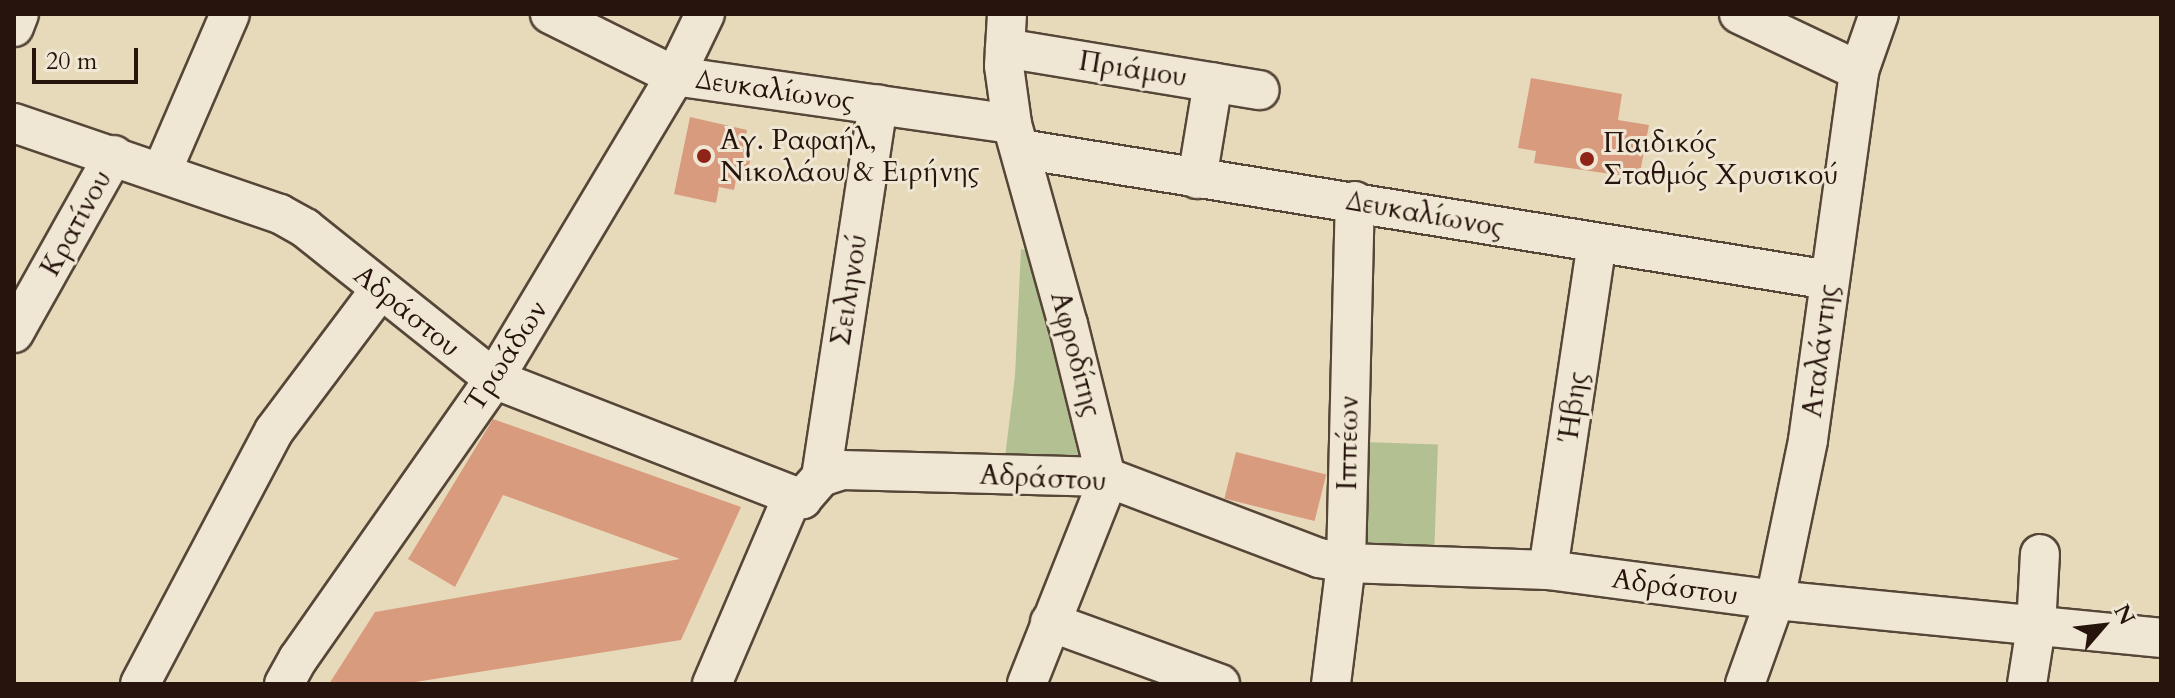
<!DOCTYPE html>
<html>
<head>
<meta charset="utf-8">
<style>
  body { margin:0 }
  #map { position:relative; width:2175px; height:698px; overflow:hidden; background:#e7dabb; font-family:Cardo,serif }
  div>[style] { position:absolute }
  .green>* { inset:0; background:#b2c092; transform-origin:0 0 }
  .building>* { inset:0; background:#d99b7e; transform-origin:0 0 }
  .roads { filter:drop-shadow(2px 0 #564638) drop-shadow(-2px 0 #564638) drop-shadow(0 2px #564638) drop-shadow(0 -2px #564638) }
  .minor>* { height:38px; margin:-19px; padding:0 19px; transform-origin:19px; border-radius:19px; background:#efe7d3 }
  .dots>* { width:22px; height:22px; translate:-50% -50%; box-sizing:border-box; border:4px solid #efe7d3; border-radius:50% }
  span { translate:-50% -50%; white-space:nowrap; text-align:center; line-height:1.15; -webkit-text-stroke:6px #efe7d3; paint-order:stroke }
  .street-label { font-size:28px; color:#26140d }
  .poi-label { font-size:28px; color:#26140d }
  .left { translate:0 -50%; text-align:left }
  .frame { position:absolute; inset:0; border:16px solid #26140d; pointer-events:none }
  .north { position:absolute; left:2063px; top:586px; width:80px; height:80px; -webkit-text-stroke:6px #efe7d3; paint-order:stroke; rotate:62deg; font-size:22px; font-weight:700; line-height:32px; text-align:center; color:#26140d }
  .north::after { content:''; display:block; margin:auto; width:28px; height:36px; background:#26140d; clip-path:polygon(50% 0,100% 100%,50% 72%,0 100%) }
  .scale { position:absolute; left:32px; top:48px; width:106px; height:36px; box-sizing:border-box; border:4px solid #26140d; border-top:0; padding-left:10px; font-size:24px; line-height:28px; white-space:nowrap; color:#26140d; -webkit-text-stroke:6px #efe7d3; paint-order:stroke }
</style>
</head>
<body>
<div id="map">
  <div class="green">
    <i style="clip-path:polygon(1021px 249px,1030px 251px,1080px 464px,1005px 457px,1015px 376px)"></i>
    <i style="left:1363px;top:442px;width:75px;height:104px;rotate:2deg"></i>
  </div>
  <div class="building">
    <i style="clip-path:polygon(1531px 78px,1622px 94px,1618px 120px,1649px 125px,1639px 178px,1534px 163px,1536px 151px,1518px 148px)"></i>
    <i style="clip-path:polygon(690px 117px,747px 130px,743px 149px,752px 151px,746px 182px,736px 180px,734px 190px,719px 187px,716px 203px,674px 194px)"></i>
    <i style="clip-path:polygon(493px 419px,741px 507px,681px 640px,403px 684px,329px 684px,375px 612px,680px 559px,503px 495px,455px 587px,408px 559px)"></i>
    <i style="left:1236px;top:452px;width:93px;height:48px;rotate:14deg"></i>
  </div>
  <div class="roads">
    <div class="minor">
      <i style="left:550px;top:14px;width:140px;rotate:26.4deg"></i>
      <i style="left:675px;top:76px;width:340px;rotate:8.1deg"></i>
      <i style="left:1007px;top:14px;width:52px;rotate:93.3deg"></i>
      <i style="left:1004px;top:66px;width:59px;rotate:82.1deg"></i>
      <i style="left:1012px;top:124px;width:208px;rotate:74.4deg"></i>
      <i style="left:1068px;top:324px;width:158px;rotate:76.1deg"></i>
      <i style="left:1106px;top:477px;width:8px;rotate:90deg"></i>
      <i style="left:1106px;top:485px;width:214px;rotate:111.7deg"></i>
      <i style="left:1739px;top:14px;width:133px;rotate:25.4deg"></i>
      <i style="left:14px;top:27px;width:14px;rotate:-69deg"></i>
      <i style="left:1005px;top:48px;width:258px;rotate:9.4deg"></i>
      <i style="left:14px;top:123px;width:281px;rotate:18.9deg"></i>
      <i style="left:280px;top:214px;width:29px;rotate:29deg"></i>
      <i style="left:305px;top:228px;width:242px;rotate:38.6deg"></i>
      <i style="left:494px;top:379px;width:331px;rotate:21.3deg"></i>
      <i style="left:802px;top:499px;width:29px;rotate:-49deg"></i>
      <i style="left:821px;top:477px;width:22px;rotate:-18deg"></i>
      <i style="left:842px;top:470px;width:264px;rotate:1.5deg"></i>
      <i style="left:1106px;top:477px;width:228px;rotate:20.8deg"></i>
      <i style="left:1319px;top:558px;width:27px;rotate:10deg"></i>
      <i style="left:1346px;top:563px;width:202px;rotate:2deg"></i>
      <i style="left:1548px;top:570px;width:229px;rotate:7.5deg"></i>
      <i style="left:1775px;top:600px;width:388px;rotate:5.6deg"></i>
      <i style="left:1021px;top:149px;width:819px;rotate:9.21deg"></i>
      <i style="left:162px;top:171px;width:171px;rotate:-66.6deg"></i>
      <i style="left:1197px;top:179px;width:98px;rotate:-80.6deg"></i>
      <i style="left:14px;top:333px;width:204px;rotate:-60.7deg"></i>
      <i style="left:821px;top:477px;width:377px;rotate:-81.3deg"></i>
      <i style="left:1548px;top:570px;width:330px;rotate:-81.5deg"></i>
      <i style="left:1050px;top:622px;width:181px;rotate:20deg"></i>
      <i style="left:140px;top:684px;width:286px;rotate:-62.1deg"></i>
      <i style="left:274px;top:431px;width:176px;rotate:-53.1deg"></i>
      <i style="left:284px;top:684px;width:29px;rotate:-61deg"></i>
      <i style="left:298px;top:659px;width:342px;rotate:-55deg"></i>
      <i style="left:494px;top:379px;width:353px;rotate:-59.1deg"></i>
      <i style="left:675px;top:76px;width:69px;rotate:-64.2deg"></i>
      <i style="left:712px;top:684px;width:203px;rotate:-66.8deg"></i>
      <i style="left:1331px;top:684px;width:122px;rotate:-82.9deg"></i>
      <i style="left:1346px;top:563px;width:362px;rotate:-88.6deg"></i>
      <i style="left:1745px;top:684px;width:89px;rotate:-70.3deg"></i>
      <i style="left:1775px;top:600px;width:163px;rotate:-78.3deg"></i>
      <i style="left:1808px;top:440px;width:373px;rotate:-82.1deg"></i>
      <i style="left:1859px;top:71px;width:60px;rotate:-70.7deg"></i>
      <i style="left:2027px;top:684px;width:58px;rotate:-81deg"></i>
      <i style="left:2036px;top:627px;width:73px;rotate:-86.9deg"></i>
    </div>
  </div>
  <div class="dots">
    <i style="left:704px;top:156px;background:#8f2418"></i>
    <i style="left:1587px;top:159px;background:#8f2418"></i>
  </div>
  <div class="street-label">
    <span style="left:1133px;top:69px;rotate:9deg">Πριάμου</span>
    <span style="left:775px;top:90px;rotate:8deg">Δευκαλίωνος</span>
    <span style="left:1425px;top:214px;rotate:10deg">Δευκαλίωνος</span>
    <span style="left:76px;top:223px;rotate:-61deg">Κρατίνου</span>
    <span style="left:849px;top:290px;rotate:-81deg">Σειληνού</span>
    <span style="left:407px;top:311px;rotate:39deg">Αδράστου</span>
    <span style="left:1820px;top:351px;rotate:-83deg">Αταλάντης</span>
    <span style="left:1076px;top:354px;rotate:75deg">Αφροδίτης</span>
    <span style="left:506px;top:356px;rotate:-57deg">Τρωάδων</span>
    <span style="left:1573px;top:407px;rotate:-82deg">Ήβης</span>
    <span style="left:1348px;top:443px;rotate:-89deg">Ιππέων</span>
    <span style="left:1043px;top:478px;rotate:3deg">Αδράστου</span>
    <span style="left:1675px;top:587px;rotate:8deg">Αδράστου</span>
  </div>
  <div class="poi-label">
    <span class="left" style="left:720px;top:156px">Αγ. Ραφαήλ,<br>Νικολάου &amp; Ειρήνης</span>
    <span class="left" style="left:1603px;top:159px">Παιδικός<br>Σταθμός Χρυσικού</span>
  </div>
  <div class="frame"></div>
  <div class="north">N</div>
  <div class="scale">20 m</div>
</div>
</body>
</html>
